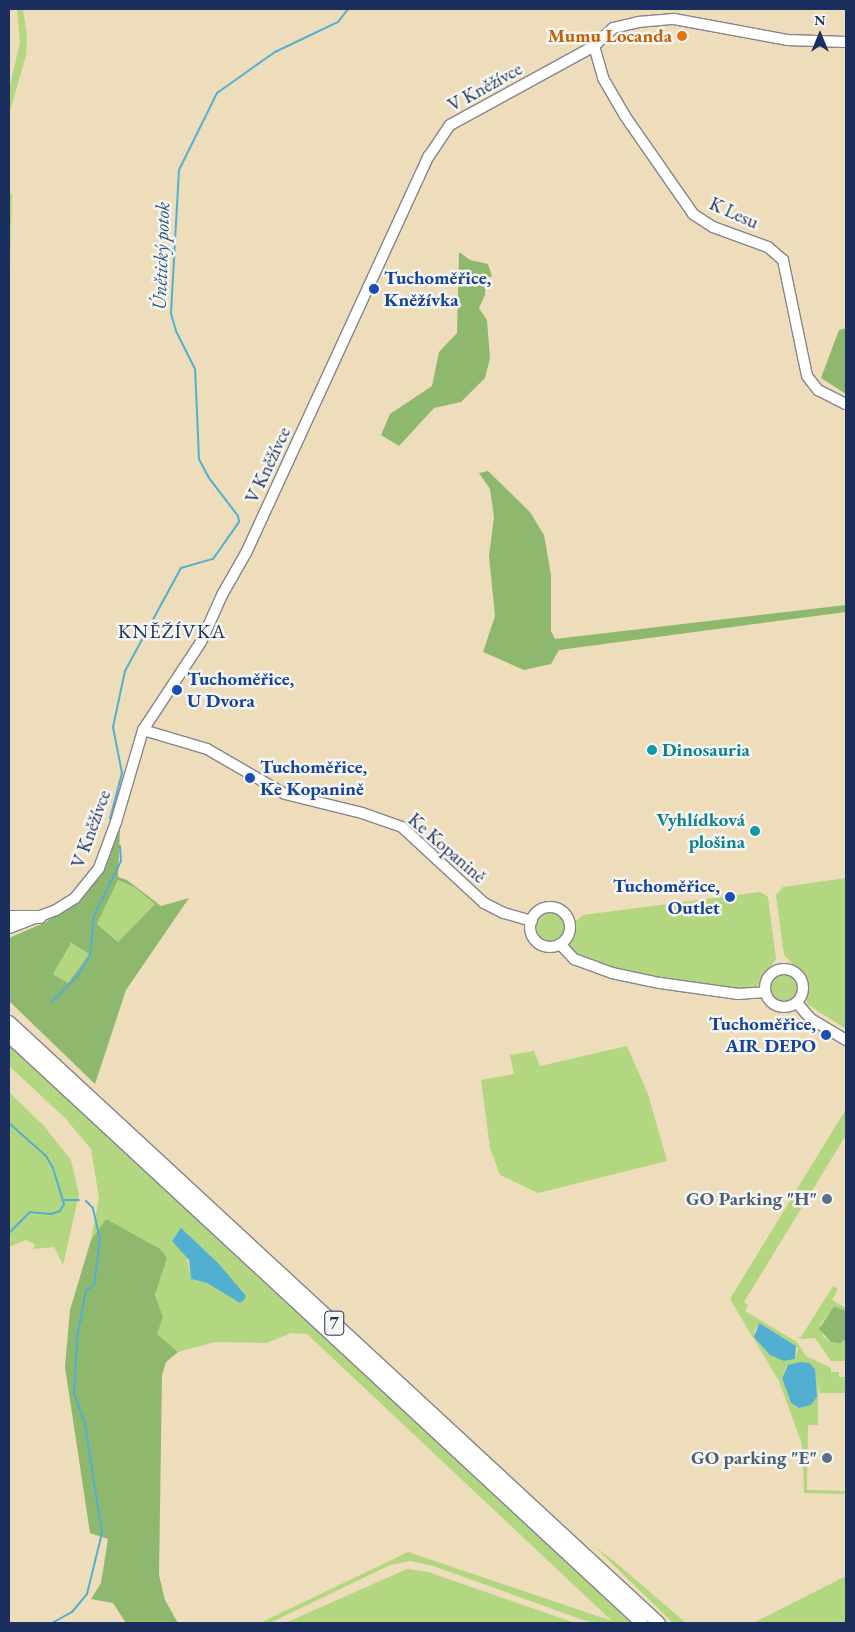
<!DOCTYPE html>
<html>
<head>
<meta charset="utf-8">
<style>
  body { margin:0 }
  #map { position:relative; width:855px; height:1632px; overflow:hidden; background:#edddbb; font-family:"EB Garamond",serif }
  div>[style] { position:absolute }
  .green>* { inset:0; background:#b3d780 }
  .round { border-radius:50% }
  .forest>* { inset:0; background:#8eb86e }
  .water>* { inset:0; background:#53afd1 }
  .stream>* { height:2px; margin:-1px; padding:0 1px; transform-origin:1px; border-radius:1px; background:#53afd1 }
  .roads { filter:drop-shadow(1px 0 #84868c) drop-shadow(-1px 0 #84868c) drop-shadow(0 1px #84868c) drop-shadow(0 -1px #84868c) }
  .secondary>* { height:10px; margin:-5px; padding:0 5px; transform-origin:5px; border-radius:5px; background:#fff }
  .secondary>.ring { margin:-5px; padding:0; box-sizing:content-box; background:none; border:10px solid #fff; border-radius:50% }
  .highway>* { height:12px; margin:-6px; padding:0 6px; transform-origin:6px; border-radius:6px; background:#fff }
  .dots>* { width:14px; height:14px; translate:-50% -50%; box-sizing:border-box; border:2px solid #f6f6f2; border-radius:50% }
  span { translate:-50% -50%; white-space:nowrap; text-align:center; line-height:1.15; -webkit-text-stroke:5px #f6f6f2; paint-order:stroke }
  .shield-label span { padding:1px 4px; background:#f6f6f2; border:1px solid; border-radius:4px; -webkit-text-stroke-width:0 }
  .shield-label { font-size:18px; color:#1b2f5e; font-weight:700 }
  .food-label { font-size:19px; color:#c56008; font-weight:700 }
  .right { translate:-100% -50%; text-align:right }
  .street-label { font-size:19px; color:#1b2f5e }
  .transit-label { font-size:19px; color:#164399; font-weight:700 }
  .left { translate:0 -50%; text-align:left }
  .culture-label { font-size:19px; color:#0d838f; font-weight:700 }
  .service-label { font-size:19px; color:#4e5e75; font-weight:700 }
  .water-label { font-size:20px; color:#2c5580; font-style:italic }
  .neighbourhood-label { font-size:20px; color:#1b2f5e; letter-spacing:1px }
  .frame { position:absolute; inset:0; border:10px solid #1b2f5e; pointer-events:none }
  .north { position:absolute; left:795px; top:10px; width:50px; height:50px; -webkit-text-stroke:4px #f6f6f2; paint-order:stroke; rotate:0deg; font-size:14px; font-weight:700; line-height:20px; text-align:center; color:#1b2f5e }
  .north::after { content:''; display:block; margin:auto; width:18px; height:22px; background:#1b2f5e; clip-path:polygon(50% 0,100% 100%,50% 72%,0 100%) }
</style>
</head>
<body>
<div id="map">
  <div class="green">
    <i style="clip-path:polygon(17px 9px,23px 9px,27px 36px,26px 56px,9px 114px,9px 90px,20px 42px)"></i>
    <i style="clip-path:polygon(9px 193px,12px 194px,9px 308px)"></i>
    <i style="clip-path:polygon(846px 878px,846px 1029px,807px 1004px,806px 978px,784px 955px,776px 895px,783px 887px)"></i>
    <i style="clip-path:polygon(118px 880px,134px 887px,155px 904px,118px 942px,97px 924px)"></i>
    <i style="clip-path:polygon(760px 892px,768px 897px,776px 959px,754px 990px,668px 980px,613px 968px,574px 953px,570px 947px,575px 922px,583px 915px)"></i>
    <i class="round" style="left:536px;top:913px;width:28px;height:28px"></i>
    <i style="clip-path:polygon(70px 943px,89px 954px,68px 983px,53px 974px)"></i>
    <i class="round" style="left:769px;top:973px;width:30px;height:30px"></i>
    <i style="clip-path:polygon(evenodd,9px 1045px,632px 1623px,592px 1623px,433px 1566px,411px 1561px,390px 1565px,270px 1623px,260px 1623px,408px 1552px,612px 1621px,307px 1334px,291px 1333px,267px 1343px,215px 1342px,178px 1352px,156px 1334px,163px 1317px,155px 1295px,167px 1258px,106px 1219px,91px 1240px,99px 1198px,91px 1149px,65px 1118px,9px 1066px,9px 1045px,205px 1250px,246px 1296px,240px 1303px,207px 1283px,191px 1279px,186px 1253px,205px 1250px)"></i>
    <i style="clip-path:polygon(627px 1046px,648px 1094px,667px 1161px,538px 1193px,500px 1175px,490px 1148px,481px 1080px,514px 1074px,510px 1055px,534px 1051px,540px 1066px)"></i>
    <i style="clip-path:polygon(9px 1092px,44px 1126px,71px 1160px,79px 1195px,63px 1265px,54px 1247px,33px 1249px,35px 1244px,26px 1240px,9px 1247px)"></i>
    <i style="clip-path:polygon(evenodd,846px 1109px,846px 1135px,744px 1302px,748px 1305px,745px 1311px,797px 1342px,806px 1356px,831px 1368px,831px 1372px,839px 1372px,839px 1377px,846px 1377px,846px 1393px,819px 1393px,818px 1377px,818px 1425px,808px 1425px,807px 1490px,846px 1491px,846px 1494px,804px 1493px,802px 1444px,779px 1381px,730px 1299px,846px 1109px,759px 1323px,798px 1348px,795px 1359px,784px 1361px,754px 1332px,759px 1323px,846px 1109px,786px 1367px,814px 1367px,817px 1397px,811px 1405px,799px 1408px,791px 1403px,782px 1378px,786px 1367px)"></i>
    <i style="clip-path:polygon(833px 1286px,838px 1289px,832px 1300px,846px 1308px,846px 1311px,834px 1306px,820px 1325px,823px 1336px,831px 1342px,846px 1339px,846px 1361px,831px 1361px,815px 1338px,802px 1339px,796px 1337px,801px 1337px)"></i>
    <i style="clip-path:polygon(595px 1547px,614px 1561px,686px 1623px,673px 1623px)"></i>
    <i style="clip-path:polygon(407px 1569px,428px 1572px,575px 1623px,285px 1623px)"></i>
    <i style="clip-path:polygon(846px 1576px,846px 1622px,753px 1623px)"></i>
  </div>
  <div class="forest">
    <i style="clip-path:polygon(459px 252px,470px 260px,488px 264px,492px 276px,486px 279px,485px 295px,479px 308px,487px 320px,490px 358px,485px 378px,461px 402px,434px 408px,399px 446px,381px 435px,390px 414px,432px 386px,439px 352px,457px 333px)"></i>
    <i style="clip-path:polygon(846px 328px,846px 394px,821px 378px,839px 330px)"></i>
    <i style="clip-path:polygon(488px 471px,530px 512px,544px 535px,551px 575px,551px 631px,555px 639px,846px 605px,846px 612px,559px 650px,551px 664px,524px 670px,483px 652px,495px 616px,489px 556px,494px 517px,490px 489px,479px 473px)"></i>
    <i style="clip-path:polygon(evenodd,120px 829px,118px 877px,127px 880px,161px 906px,189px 898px,126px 990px,95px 1084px,9px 1001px,9px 938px,46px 922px,77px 901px,100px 873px,120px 829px,118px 880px,134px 887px,155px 904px,118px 942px,97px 924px,118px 880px,120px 829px,71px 943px,89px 954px,68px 983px,53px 974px,71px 943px)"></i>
    <i style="clip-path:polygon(106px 1219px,160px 1249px,167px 1258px,155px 1295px,163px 1317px,157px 1334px,178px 1352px,166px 1362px,162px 1375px,159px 1575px,165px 1600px,178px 1623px,126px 1623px,113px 1603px,91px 1599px,101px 1583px,108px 1539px,90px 1533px,65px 1367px,70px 1310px,91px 1240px)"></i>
    <i style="clip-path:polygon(834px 1306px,846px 1311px,846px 1339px,840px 1343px,831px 1342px,819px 1329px)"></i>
  </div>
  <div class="water">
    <i style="clip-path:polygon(181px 1228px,218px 1263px,246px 1296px,244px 1300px,240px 1303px,207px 1283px,191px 1279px,189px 1260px,172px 1241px)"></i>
    <i style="clip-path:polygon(759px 1323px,796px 1346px,795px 1359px,784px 1361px,770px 1355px,754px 1337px)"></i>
    <i style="clip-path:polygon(801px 1362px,809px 1363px,815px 1369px,817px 1397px,811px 1405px,799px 1408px,791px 1403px,782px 1378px,788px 1365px)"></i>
  </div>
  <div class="stream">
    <i style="left:110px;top:819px;width:48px;rotate:-75.4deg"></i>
    <i style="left:122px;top:773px;width:47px;rotate:-101.1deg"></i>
    <i style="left:113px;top:727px;width:57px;rotate:-77.9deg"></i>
    <i style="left:125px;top:671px;width:117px;rotate:-61.5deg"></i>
    <i style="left:181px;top:568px;width:33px;rotate:-16deg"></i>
    <i style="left:213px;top:559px;width:45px;rotate:-54.9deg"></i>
    <i style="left:239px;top:522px;width:6px;rotate:-99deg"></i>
    <i style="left:238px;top:516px;width:48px;rotate:-127.3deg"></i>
    <i style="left:209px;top:478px;width:21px;rotate:-118deg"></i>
    <i style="left:199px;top:459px;width:90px;rotate:-92.5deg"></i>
    <i style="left:195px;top:369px;width:42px;rotate:-116.6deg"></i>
    <i style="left:176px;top:331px;width:19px;rotate:-106deg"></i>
    <i style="left:171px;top:313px;width:143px;rotate:-86.8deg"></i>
    <i style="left:179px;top:170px;width:86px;rotate:-63.7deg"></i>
    <i style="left:217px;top:93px;width:71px;rotate:-35.3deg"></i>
    <i style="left:275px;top:52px;width:70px;rotate:-25.5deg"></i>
    <i style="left:338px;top:22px;width:16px;rotate:-52deg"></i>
    <i style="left:52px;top:1002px;width:39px;rotate:-46deg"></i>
    <i style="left:79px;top:974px;width:22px;rotate:-60deg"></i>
    <i style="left:90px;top:955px;width:39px;rotate:-84deg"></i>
    <i style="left:94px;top:916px;width:61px;rotate:-63.9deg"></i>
    <i style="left:121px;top:861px;width:15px;rotate:-94deg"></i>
    <i style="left:9px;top:1123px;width:50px;rotate:41.7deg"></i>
    <i style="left:46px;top:1156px;width:14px;rotate:60deg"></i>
    <i style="left:53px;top:1168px;width:38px;rotate:73deg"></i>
    <i style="left:64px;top:1204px;width:8px;rotate:120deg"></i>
    <i style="left:60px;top:1211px;width:9px;rotate:162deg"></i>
    <i style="left:51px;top:1214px;width:21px;rotate:-175deg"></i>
    <i style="left:30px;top:1212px;width:30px;rotate:135deg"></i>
    <i style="left:64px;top:1200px;width:15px"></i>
    <i style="left:52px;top:1623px;width:23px;rotate:-29deg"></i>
    <i style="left:72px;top:1612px;width:23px;rotate:-50deg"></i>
    <i style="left:87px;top:1594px;width:63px;rotate:-76.2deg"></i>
    <i style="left:102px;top:1533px;width:110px;rotate:-98.9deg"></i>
    <i style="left:85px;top:1424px;width:32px;rotate:-110deg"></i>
    <i style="left:74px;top:1394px;width:56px;rotate:-86.9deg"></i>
    <i style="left:77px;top:1338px;width:48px;rotate:-79.2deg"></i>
    <i style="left:86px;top:1291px;width:10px;rotate:-37deg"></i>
    <i style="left:94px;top:1285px;width:46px;rotate:-82.6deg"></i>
    <i style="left:100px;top:1239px;width:32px;rotate:-103deg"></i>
    <i style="left:93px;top:1208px;width:10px;rotate:-135deg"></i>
  </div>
  <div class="roads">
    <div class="secondary">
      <i style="left:594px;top:46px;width:33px;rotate:74deg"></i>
      <i style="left:603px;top:78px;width:44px;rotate:59.9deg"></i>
      <i style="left:625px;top:116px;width:119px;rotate:55.2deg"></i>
      <i style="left:693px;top:214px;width:24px;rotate:33deg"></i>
      <i style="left:713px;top:227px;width:59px;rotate:20deg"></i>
      <i style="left:768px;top:247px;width:20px;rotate:41deg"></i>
      <i style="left:783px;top:260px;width:118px;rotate:78.3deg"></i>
      <i style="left:807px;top:376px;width:18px;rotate:52deg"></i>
      <i style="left:818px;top:390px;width:31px;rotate:27deg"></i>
      <i style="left:143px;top:730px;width:67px;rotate:16.5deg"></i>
      <i style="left:207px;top:749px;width:90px;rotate:30deg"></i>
      <i style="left:285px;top:794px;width:79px;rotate:13.9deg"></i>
      <i style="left:362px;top:813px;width:42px;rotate:19.3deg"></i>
      <i style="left:402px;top:827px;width:112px;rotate:42.8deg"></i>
      <i style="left:484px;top:903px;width:22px;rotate:27deg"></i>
      <i style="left:504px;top:913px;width:29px;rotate:16deg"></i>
      <i class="ring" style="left:530px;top:907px;width:30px;height:30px"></i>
      <i style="left:9px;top:928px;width:50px;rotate:-21deg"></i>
      <i style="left:56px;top:910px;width:22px;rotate:-32deg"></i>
      <i style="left:75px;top:898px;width:38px;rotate:-51deg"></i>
      <i style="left:99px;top:868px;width:49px;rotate:-69.7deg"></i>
      <i style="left:116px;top:822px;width:96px;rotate:-73.6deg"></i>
      <i style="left:143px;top:730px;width:105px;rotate:-56.6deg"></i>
      <i style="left:201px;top:642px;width:51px;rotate:-65.9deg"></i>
      <i style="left:222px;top:595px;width:48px;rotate:-60.3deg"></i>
      <i style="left:246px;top:553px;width:437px;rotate:-65.3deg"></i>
      <i style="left:429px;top:156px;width:37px;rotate:-56deg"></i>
      <i style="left:450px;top:125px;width:164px;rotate:-28.7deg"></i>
      <i style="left:594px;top:46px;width:26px;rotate:-43deg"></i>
      <i style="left:613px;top:28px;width:26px;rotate:-13deg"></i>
      <i style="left:638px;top:22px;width:36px;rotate:-5deg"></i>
      <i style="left:674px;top:19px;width:115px;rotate:10.5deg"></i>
      <i style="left:787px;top:40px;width:59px;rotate:1.9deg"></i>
      <i style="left:560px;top:944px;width:21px;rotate:47deg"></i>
      <i style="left:574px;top:959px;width:40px;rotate:20.2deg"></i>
      <i style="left:612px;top:973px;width:49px;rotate:11.8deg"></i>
      <i style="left:660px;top:983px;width:79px;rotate:8deg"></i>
      <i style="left:738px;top:994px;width:27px;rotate:-4deg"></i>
      <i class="ring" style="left:765px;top:969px;width:28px;height:28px"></i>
      <i style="left:797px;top:1003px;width:21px;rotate:49deg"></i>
      <i style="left:811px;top:1019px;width:41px;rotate:31deg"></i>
    </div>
    <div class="highway">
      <i style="left:9px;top:917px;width:31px"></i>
      <i style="left:9px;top:1022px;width:885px;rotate:42.76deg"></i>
      <i style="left:9px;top:1036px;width:863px;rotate:42.84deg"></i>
    </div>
  </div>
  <div class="dots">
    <i style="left:682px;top:36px;background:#e8710a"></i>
    <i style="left:374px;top:289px;background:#1a4fb4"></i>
    <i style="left:177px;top:690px;background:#1a4fb4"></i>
    <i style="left:652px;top:750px;background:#0f9aa8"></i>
    <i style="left:250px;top:778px;background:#1a4fb4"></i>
    <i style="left:755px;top:831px;background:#0f9aa8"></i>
    <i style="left:730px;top:897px;background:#1a4fb4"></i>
    <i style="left:826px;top:1035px;background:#1a4fb4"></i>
    <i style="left:827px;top:1199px;background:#5c6f8a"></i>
    <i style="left:827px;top:1458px;background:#5c6f8a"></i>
  </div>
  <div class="shield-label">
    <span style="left:334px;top:1323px">7</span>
  </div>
  <div class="food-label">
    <span class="right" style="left:672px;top:36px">Mumu Locanda</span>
  </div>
  <div class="street-label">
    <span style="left:485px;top:87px;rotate:-29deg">V Kněžívce</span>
    <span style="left:734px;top:213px;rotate:24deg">K Lesu</span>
    <span style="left:268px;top:465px;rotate:-65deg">V Kněžívce</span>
    <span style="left:91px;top:829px;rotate:-70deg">V Kněžívce</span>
    <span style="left:447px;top:848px;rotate:41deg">Ke Kopanině</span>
  </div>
  <div class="transit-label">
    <span class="left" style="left:384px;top:289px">Tuchoměřice,<br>Kněžívka</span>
    <span class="left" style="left:187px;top:690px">Tuchoměřice,<br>U Dvora</span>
    <span class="left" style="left:260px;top:778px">Tuchoměřice,<br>Ke Kopanině</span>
    <span class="right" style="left:720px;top:897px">Tuchoměřice,<br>Outlet</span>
    <span class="right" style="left:816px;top:1035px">Tuchoměřice,<br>AIR DEPO</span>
  </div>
  <div class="culture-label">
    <span class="left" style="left:662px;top:750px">Dinosauria</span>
    <span class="right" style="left:745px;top:831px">Vyhlídková<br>plošina</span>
  </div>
  <div class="service-label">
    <span class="right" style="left:817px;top:1199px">GO Parking "H"</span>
    <span class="right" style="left:817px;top:1458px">GO parking "E"</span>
  </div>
  <div class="water-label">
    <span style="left:161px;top:256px;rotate:-88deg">Únětický potok</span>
  </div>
  <div class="neighbourhood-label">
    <span style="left:172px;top:631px">KNĚŽÍVKA</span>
  </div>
  <div class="frame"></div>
  <div class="north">N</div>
</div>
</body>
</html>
